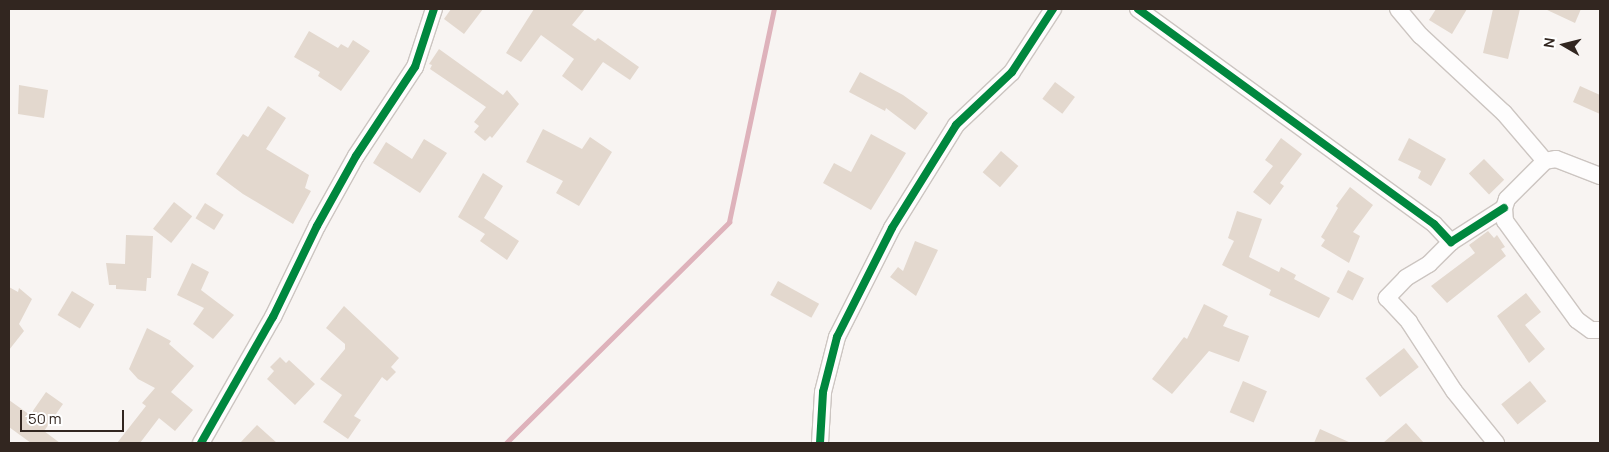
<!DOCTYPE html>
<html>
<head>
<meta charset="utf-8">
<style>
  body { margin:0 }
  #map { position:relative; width:1609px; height:452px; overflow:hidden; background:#f8f4f2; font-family:Manrope,sans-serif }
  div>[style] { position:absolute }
  .stream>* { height:4.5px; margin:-2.25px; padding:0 2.25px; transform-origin:2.25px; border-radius:2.25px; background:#deb2bb }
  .building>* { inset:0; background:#e3d8ce; transform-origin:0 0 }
  .roads { filter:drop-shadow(1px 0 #ccc5c1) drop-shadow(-1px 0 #ccc5c1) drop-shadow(0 1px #ccc5c1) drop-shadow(0 -1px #ccc5c1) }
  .minor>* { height:16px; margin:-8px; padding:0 8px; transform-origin:8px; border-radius:8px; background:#fefdfd }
  .cycleway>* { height:8px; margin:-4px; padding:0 4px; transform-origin:4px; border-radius:4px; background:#00873e }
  span { translate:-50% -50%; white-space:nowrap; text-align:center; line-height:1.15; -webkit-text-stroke:4.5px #fff; paint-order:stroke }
  .frame { position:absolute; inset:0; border:10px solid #322620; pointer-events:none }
  .north { position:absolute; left:1539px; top:20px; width:50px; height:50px; -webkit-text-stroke:4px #fff; paint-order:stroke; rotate:278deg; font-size:14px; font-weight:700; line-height:20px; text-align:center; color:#322620 }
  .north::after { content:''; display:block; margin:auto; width:18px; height:22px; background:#322620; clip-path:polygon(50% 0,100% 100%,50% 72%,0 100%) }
  .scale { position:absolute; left:20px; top:410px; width:104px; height:22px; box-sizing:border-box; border:2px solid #322620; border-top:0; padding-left:6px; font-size:15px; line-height:18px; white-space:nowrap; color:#322620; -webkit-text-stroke:4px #fff; paint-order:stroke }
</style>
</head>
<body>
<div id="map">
  <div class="stream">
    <i style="left:506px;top:443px;width:314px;rotate:-44.7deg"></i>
    <i style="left:729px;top:222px;width:218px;rotate:-78.1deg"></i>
  </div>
  <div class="building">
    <i style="clip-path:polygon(451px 9px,483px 9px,464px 34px,444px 19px)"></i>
    <i style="clip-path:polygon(534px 9px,585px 9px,572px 25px,595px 41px,598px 38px,639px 67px,630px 80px,603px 62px,582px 91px,562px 76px,574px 59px,541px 35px,521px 62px,506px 53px)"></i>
    <i style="clip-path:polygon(1436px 9px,1467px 9px,1452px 34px,1429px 20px)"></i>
    <i style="clip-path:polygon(1493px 9px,1520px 9px,1508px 59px,1483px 53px)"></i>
    <i style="clip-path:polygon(1545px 9px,1581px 9px,1575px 23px)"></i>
    <i style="clip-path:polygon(309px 31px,338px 48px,341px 44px,348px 48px,353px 40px,370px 51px,341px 91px,318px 76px,320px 72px,294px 57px)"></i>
    <i style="clip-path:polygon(439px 49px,503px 95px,507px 90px,519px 104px,492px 138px,490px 136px,485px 141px,474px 132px,479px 126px,474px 122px,486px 107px,430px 69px,432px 65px,429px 64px)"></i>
    <i style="clip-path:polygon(860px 72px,903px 95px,928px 113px,915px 130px,886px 108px,885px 111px,849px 92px)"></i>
    <i style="left:1055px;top:82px;width:25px;height:21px;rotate:37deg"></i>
    <i style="clip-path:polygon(19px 85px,48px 90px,44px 118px,18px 114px)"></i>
    <i style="clip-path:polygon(1580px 86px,1600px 95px,1600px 114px,1573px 102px)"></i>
    <i style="clip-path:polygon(268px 106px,286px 118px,266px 149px,309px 175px,305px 188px,311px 191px,293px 224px,243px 194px,216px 174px,243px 134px,248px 137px)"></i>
    <i style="clip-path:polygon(543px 129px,582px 149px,590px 137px,612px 152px,579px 206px,556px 193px,563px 181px,526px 162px)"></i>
    <i style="clip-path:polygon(871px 134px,906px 153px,871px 210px,823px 183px,834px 163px,851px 172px)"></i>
    <i style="clip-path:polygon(1281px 138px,1302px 154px,1280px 183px,1284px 186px,1270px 205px,1253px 192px,1273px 166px,1265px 160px)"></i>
    <i style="clip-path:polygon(1409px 138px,1446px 159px,1431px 186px,1418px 178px,1421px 171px,1398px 160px)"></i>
    <i style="clip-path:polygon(424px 139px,447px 153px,420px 193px,373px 163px,386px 142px,412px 159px)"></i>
    <i style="left:1001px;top:151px;width:23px;height:28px;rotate:41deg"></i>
    <i style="left:1484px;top:159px;width:29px;height:21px;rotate:46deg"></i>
    <i style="clip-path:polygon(483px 173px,503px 186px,484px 218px,519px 241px,507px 260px,480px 241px,485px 234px,458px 217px)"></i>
    <i style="clip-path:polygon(1350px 187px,1373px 205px,1353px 232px,1360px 236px,1349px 263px,1321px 246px,1325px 240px,1321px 237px,1338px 208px,1336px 206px)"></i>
    <i style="left:174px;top:202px;width:23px;height:34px;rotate:38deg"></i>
    <i style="left:205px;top:203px;width:22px;height:18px;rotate:32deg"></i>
    <i style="clip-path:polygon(1237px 211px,1262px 219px,1249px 257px,1279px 272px,1281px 267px,1296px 275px,1294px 279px,1330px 298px,1319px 318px,1269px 295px,1271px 290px,1222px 265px,1234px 241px,1228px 238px)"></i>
    <i style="clip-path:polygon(1488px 231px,1494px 238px,1497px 235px,1505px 247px,1501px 249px,1506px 256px,1447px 303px,1431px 286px,1475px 253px,1469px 245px)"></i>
    <i style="clip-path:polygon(126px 235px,153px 236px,151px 278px,147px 278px,146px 291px,116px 289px,116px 285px,109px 285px,106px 263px,125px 264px)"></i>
    <i style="clip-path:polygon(915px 241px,938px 250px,916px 296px,890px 277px,898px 267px,903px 271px)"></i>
    <i style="clip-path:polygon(192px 263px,209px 272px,201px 290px,234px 315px,213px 339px,193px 324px,204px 308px,177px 295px)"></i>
    <i style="left:1348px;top:270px;width:18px;height:25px;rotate:27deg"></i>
    <i style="left:778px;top:281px;width:47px;height:16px;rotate:29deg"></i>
    <i style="clip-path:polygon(9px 287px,18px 292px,19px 288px,32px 299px,19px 324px,24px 331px,9px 350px)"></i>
    <i style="left:72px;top:291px;width:26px;height:28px;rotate:31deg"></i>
    <i style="clip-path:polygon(1526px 293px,1541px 312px,1525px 325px,1545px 349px,1529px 363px,1497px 316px)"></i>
    <i style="clip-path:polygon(1204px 304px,1228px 316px,1223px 326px,1249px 336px,1239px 362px,1209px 351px,1172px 394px,1152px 379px,1184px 337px,1187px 339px)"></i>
    <i style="clip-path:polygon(344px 306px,399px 358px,391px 367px,396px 372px,387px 381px,382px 377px,354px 416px,361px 420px,348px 439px,323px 422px,342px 395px,320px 379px,345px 349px,345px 344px,326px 328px)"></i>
    <i style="clip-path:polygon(147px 328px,171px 341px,169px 344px,194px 366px,171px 392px,193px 410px,175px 431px,159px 418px,140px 443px,117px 443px,146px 406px,142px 403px,155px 388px,138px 379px,129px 369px)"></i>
    <i style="left:1404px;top:348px;width:24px;height:49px;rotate:52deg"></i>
    <i style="clip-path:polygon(280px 357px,286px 363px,289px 360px,315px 384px,295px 405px,267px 379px,274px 371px,270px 367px)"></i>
    <i style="left:1243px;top:381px;width:26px;height:34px;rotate:23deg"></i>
    <i style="left:1530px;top:381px;width:26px;height:37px;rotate:51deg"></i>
    <i style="clip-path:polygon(46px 392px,63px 404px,44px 431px,60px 443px,31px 443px,9px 427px,9px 400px,30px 415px)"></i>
    <i style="clip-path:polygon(1406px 423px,1424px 443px,1383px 443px)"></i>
    <i style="clip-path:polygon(257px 425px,277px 443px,240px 443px)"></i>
    <i style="clip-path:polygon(1320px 429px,1351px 443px,1314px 443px)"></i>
  </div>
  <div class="roads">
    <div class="minor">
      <i style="left:1138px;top:9px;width:366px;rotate:36deg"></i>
      <i style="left:1434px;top:224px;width:25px;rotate:47deg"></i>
      <i style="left:1451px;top:242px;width:63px;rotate:-32.7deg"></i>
      <i style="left:1398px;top:9px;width:35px;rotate:50deg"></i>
      <i style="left:1421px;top:36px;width:113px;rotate:42.9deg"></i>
      <i style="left:1504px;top:113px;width:63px;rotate:49.5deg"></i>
      <i style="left:1600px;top:176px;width:47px;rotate:-158.9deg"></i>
      <i style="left:1556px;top:159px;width:11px;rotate:170deg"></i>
      <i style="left:1545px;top:161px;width:54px;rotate:135deg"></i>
      <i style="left:1507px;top:199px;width:9px;rotate:108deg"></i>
      <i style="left:1504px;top:208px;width:13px;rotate:86deg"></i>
      <i style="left:1505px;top:221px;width:122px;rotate:54deg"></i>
      <i style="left:1577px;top:320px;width:17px;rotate:36deg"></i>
      <i style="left:1591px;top:330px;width:9px"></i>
      <i style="left:1451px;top:242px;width:31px;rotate:135deg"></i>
      <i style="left:1429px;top:264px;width:27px;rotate:149deg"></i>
      <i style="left:1406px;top:278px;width:28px;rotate:134deg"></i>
      <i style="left:1387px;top:298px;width:33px;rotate:47deg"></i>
      <i style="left:1409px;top:322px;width:82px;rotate:56.9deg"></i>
      <i style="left:1454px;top:391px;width:67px;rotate:51.1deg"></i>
      <i style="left:201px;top:443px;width:145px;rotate:-60.3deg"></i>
      <i style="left:273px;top:317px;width:101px;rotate:-64.2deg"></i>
      <i style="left:317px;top:226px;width:80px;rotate:-60.9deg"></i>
      <i style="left:356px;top:156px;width:107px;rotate:-56.5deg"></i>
      <i style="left:415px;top:67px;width:61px;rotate:-71.9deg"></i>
      <i style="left:820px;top:443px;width:51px;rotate:-86.6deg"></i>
      <i style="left:823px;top:392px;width:57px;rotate:-75.7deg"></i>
      <i style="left:837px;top:337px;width:122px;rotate:-63.2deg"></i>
      <i style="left:892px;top:228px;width:121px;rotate:-58.1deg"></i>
      <i style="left:956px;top:125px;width:77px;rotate:-43.4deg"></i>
      <i style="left:1012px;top:72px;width:75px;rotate:-56.9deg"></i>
    </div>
  </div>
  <div class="cycleway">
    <i style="left:1138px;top:9px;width:366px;rotate:36deg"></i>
    <i style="left:1434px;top:224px;width:25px;rotate:47deg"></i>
    <i style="left:1451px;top:242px;width:63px;rotate:-32.7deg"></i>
    <i style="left:201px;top:443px;width:145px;rotate:-60.3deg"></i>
    <i style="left:273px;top:317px;width:101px;rotate:-64.2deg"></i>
    <i style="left:317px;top:226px;width:80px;rotate:-60.9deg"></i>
    <i style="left:356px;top:156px;width:107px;rotate:-56.5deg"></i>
    <i style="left:415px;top:67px;width:61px;rotate:-71.9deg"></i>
    <i style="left:820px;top:443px;width:51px;rotate:-86.6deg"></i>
    <i style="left:823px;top:392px;width:57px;rotate:-75.7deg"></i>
    <i style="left:837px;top:337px;width:122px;rotate:-63.2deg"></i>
    <i style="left:892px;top:228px;width:121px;rotate:-58.1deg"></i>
    <i style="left:956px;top:125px;width:77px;rotate:-43.4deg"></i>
    <i style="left:1012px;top:72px;width:75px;rotate:-56.9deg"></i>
  </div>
  <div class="frame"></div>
  <div class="north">N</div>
  <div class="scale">50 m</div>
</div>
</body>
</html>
